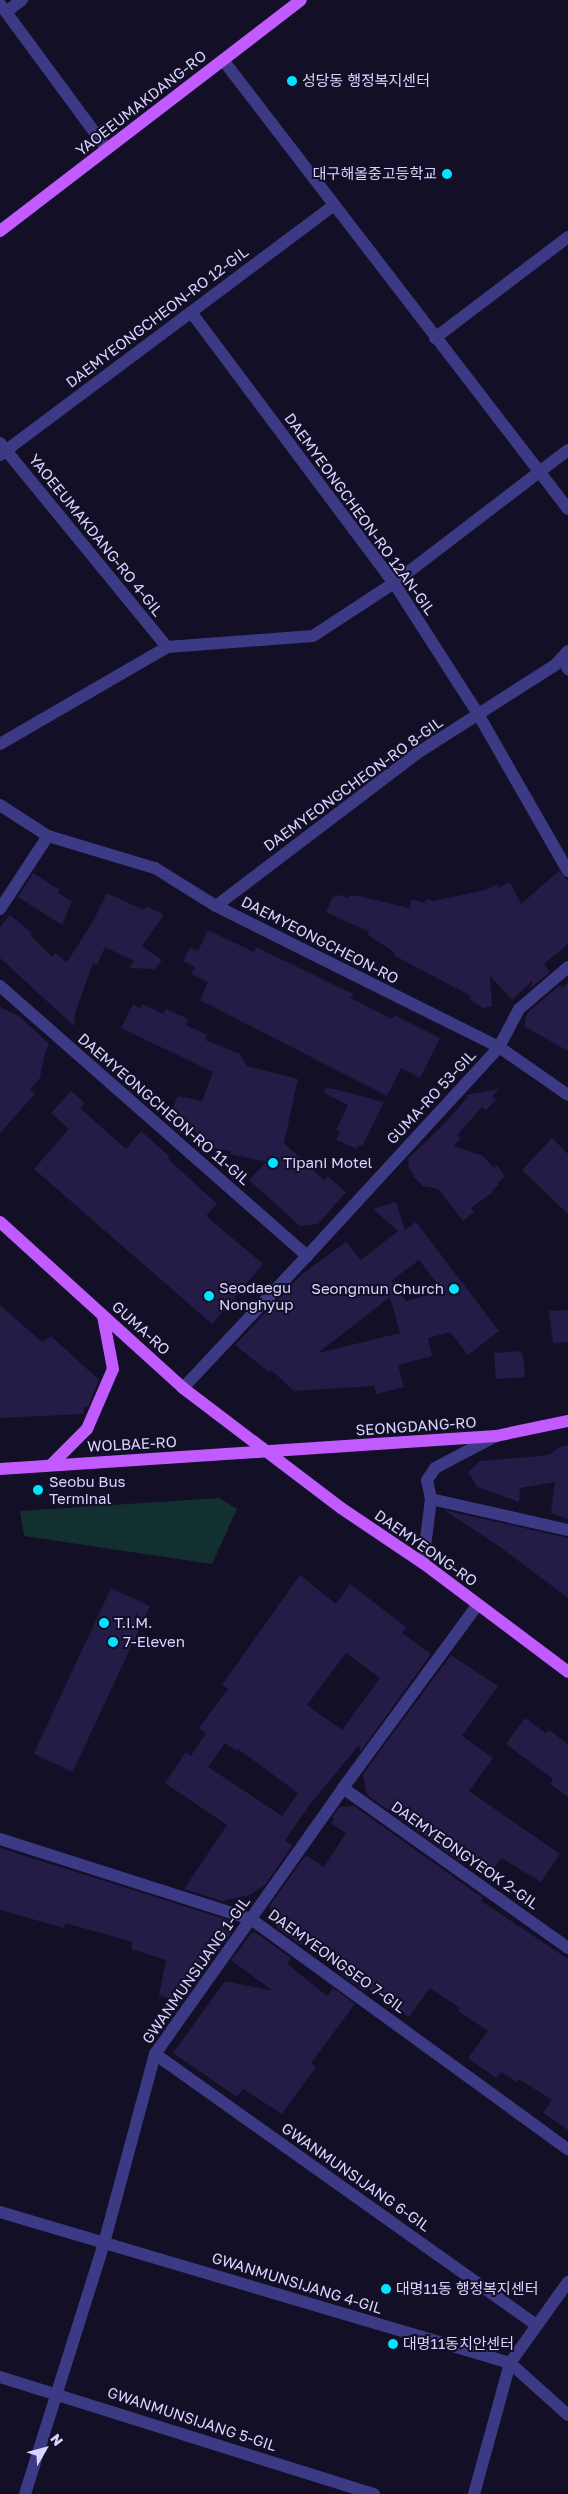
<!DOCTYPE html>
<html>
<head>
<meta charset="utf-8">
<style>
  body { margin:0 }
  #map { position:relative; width:568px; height:2494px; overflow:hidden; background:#130f26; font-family:"Golos Text","Noto Sans KR",sans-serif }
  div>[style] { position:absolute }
  .green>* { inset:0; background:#12302f }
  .building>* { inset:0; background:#241b47; transform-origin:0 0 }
  .minor>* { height:12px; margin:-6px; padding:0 6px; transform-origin:6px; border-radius:6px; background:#3d3a85 }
  .major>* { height:12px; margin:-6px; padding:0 6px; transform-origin:6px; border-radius:6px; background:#c25bff }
  .dots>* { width:14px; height:14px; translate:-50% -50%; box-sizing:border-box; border:2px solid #130f26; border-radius:50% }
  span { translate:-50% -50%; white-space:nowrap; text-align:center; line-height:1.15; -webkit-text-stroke:4px #130f26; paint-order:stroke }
  .poi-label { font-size:15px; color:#d9d4ff }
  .left { translate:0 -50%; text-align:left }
  .right { translate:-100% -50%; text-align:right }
  .street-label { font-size:15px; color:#d9d4ff }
  .north { position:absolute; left:20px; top:2424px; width:50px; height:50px; -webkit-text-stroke:4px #130f26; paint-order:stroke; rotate:52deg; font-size:14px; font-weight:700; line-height:20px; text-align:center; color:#d9d4ff }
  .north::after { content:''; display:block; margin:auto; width:18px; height:22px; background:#d9d4ff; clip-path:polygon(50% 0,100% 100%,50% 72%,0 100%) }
</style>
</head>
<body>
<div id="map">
  <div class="green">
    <i style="clip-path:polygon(219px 1498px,237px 1509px,212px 1564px,24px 1536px,20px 1511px)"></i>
    <i style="clip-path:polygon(165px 2004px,177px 2006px,161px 2026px,156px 2028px,152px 2027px,153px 2023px,158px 2023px)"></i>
  </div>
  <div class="building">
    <i style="clip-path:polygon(559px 871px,568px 881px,568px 944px,544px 964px,550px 972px,531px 988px,532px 981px,512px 1000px,490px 976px,492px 1007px,483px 1008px,469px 999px,471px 996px,393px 955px,394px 952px,368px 935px,369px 932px,326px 912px,333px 897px,341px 895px,348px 898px,350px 895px,359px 896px,409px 908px,412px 899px,425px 903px,426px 899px,433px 901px,485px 890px,497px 884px,498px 888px,510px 882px,521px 904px)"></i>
    <i style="clip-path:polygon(33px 873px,60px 890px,58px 893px,72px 901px,62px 925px,18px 897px)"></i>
    <i style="clip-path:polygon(107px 893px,144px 910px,146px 906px,164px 915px,142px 946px,162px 960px,155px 969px,129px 968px,134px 961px,105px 947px,97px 965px,93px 963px,75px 1013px,74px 1026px,0 958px,0 927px,10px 915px,32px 933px,30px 935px,52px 957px,55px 953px,67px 962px,92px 923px)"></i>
    <i style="clip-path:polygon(208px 930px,254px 952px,256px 947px,353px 994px,351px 998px,392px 1019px,394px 1015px,440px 1038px,420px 1078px,401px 1068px,387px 1096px,200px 1000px,208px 982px,191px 974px,195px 967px,183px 961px,190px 947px,198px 951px)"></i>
    <i style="clip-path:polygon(568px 982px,568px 1051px,524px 1026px,527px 1013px,560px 985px,562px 988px)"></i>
    <i style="clip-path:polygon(133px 1004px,140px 1008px,143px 1004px,163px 1014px,166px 1009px,188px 1019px,186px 1025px,207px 1035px,205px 1040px,240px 1054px,247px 1066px,298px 1079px,284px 1143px,324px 1180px,327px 1176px,346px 1192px,318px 1224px,300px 1226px,249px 1180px,266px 1162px,230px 1154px,231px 1151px,213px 1148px,172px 1109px,178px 1096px,202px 1101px,213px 1072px,121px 1028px)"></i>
    <i style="clip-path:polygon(0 1007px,19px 1016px,49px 1044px,44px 1056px,40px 1078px,30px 1090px,35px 1094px,0 1133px)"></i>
    <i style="clip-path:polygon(326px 1087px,384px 1102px,362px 1147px,359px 1145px,357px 1149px,336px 1140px,340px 1132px,336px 1130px,348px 1105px,324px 1093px)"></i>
    <i style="clip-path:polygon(499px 1089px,492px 1097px,497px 1099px,486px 1110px,482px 1107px,457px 1135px,461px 1138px,453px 1146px,483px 1156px,494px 1168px,497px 1165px,505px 1177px,497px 1183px,499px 1185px,492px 1190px,493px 1192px,471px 1208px,474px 1212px,463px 1221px,438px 1189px,423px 1186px,413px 1176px,414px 1174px,409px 1169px,408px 1159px,444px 1124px,468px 1097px,466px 1095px)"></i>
    <i style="clip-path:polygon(71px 1091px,85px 1103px,80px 1108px,126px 1149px,141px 1131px,170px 1157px,168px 1159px,217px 1204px,206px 1216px,263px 1264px,212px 1324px,34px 1169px,69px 1129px,51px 1113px)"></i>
    <i style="clip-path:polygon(552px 1138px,568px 1154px,568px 1214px,522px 1170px)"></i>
    <i style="clip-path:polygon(evenodd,396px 1202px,405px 1230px,416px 1222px,499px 1331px,468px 1355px,450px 1332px,428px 1338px,432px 1356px,398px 1365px,404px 1387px,376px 1394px,374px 1386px,294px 1391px,271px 1370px,269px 1372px,235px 1345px,302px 1274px,346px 1242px,361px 1260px,398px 1231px,373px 1209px,396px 1202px,419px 1260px,443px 1291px,406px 1301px,391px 1281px,419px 1260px,396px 1202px,390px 1297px,400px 1333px,318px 1353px,390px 1297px)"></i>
    <i style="clip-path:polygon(0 1305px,42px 1342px,51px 1336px,99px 1380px,88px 1407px,84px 1407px,84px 1414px,0 1418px)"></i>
    <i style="clip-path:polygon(568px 1310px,568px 1342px,553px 1343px,549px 1311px)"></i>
    <i style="clip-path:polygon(521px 1351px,522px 1354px,523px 1354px,525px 1377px,496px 1379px,494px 1353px)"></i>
    <i style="clip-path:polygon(568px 1445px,568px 1519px,551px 1513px,555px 1482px,520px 1488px,519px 1502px,477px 1487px,468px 1472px,480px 1461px,541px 1456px,551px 1454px,559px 1447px)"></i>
    <i style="clip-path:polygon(444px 1510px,568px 1538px,568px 1598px,500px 1547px)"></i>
    <i style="clip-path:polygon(evenodd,300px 1575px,336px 1604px,350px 1584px,406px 1627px,402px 1633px,431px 1654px,360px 1752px,359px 1745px,311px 1803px,285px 1840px,292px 1846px,265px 1885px,249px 1895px,222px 1901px,184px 1889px,227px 1825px,165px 1783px,186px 1752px,191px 1756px,206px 1733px,199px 1728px,228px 1689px,222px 1685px,300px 1575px,346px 1653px,380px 1678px,342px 1730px,307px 1705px,346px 1653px,300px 1575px,225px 1743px,237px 1751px,238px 1749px,298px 1793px,282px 1816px,208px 1767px,225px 1743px)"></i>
    <i style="left:111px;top:1588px;width:43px;height:183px;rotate:25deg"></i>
    <i style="clip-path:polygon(451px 1655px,498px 1686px,462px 1736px,493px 1758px,469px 1791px,560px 1854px,541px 1882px,501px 1858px,493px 1870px,469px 1853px,462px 1863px,367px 1795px,363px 1774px)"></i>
    <i style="clip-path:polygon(525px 1718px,546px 1733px,549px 1730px,568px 1744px,568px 1797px,550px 1784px,553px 1779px,506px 1744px)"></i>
    <i style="clip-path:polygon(354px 1806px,483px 1898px,481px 1901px,568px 1959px,568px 2130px,543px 2113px,552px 2100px,519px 2079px,517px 2082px,501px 2072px,496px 2078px,468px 2058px,488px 2031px,458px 2011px,460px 2008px,430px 1988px,409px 2017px,367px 1988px,364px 1991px,342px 1975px,346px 1970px,304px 1940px,301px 1945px,277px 1928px,270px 1905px,306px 1855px,324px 1867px,346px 1833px,331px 1823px,334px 1819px,332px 1817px,340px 1807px)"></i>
    <i style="clip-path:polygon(0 1848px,228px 1920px,232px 1931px,218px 1951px,212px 1946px,194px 1974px,196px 1975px,177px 2000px,159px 1996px,166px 1960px,131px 1949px,133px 1942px,65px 1923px,64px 1928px,0 1910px)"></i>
    <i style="clip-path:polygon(252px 1933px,256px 1933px,291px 1958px,287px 1964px,327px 1996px,333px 1988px,355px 2004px,311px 2063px,316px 2067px,282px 2114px,243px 2089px,237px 2097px,173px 2053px,225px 1981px,273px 1991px,231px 1960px)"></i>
  </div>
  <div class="minor">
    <i style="left:0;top:4px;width:180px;rotate:53.6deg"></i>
    <i style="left:6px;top:12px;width:20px;rotate:-37deg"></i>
    <i style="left:223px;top:60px;width:566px;rotate:52.46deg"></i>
    <i style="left:191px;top:312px;width:339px;rotate:53.2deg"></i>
    <i style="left:394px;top:583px;width:156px;rotate:57.3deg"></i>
    <i style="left:478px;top:714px;width:181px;rotate:60.2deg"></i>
    <i style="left:435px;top:338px;width:167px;rotate:-37.2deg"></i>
    <i style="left:0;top:443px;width:264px;rotate:50.7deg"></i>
    <i style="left:0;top:455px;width:417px;rotate:-36.8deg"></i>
    <i style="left:562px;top:658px;width:13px;rotate:61deg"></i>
    <i style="left:0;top:744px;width:193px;rotate:-30.1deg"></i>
    <i style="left:167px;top:647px;width:146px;rotate:-4.3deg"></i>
    <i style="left:313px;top:636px;width:97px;rotate:-33.2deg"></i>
    <i style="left:394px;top:583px;width:219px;rotate:-37.4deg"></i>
    <i style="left:0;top:805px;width:57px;rotate:32.9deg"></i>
    <i style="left:48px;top:836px;width:112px;rotate:16.7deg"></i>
    <i style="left:155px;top:868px;width:72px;rotate:31.9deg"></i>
    <i style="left:216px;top:906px;width:316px;rotate:26.5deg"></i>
    <i style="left:499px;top:1047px;width:84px;rotate:34.8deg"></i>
    <i style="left:216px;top:906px;width:251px;rotate:-37.2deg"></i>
    <i style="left:416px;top:754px;width:165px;rotate:-32.6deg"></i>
    <i style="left:555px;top:665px;width:19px;rotate:-47deg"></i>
    <i style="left:0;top:909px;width:87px;rotate:-56.7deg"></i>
    <i style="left:0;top:986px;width:409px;rotate:41.3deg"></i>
    <i style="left:183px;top:1388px;width:181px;rotate:-46.8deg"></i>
    <i style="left:307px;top:1256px;width:284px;rotate:-47.4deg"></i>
    <i style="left:499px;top:1047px;width:43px;rotate:-62.2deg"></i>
    <i style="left:519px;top:1009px;width:65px;rotate:-40.6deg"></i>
    <i style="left:431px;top:1499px;width:140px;rotate:12.8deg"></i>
    <i style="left:423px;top:1563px;width:64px;rotate:-82.9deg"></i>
    <i style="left:431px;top:1499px;width:19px;rotate:-102deg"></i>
    <i style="left:427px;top:1480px;width:14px;rotate:-56deg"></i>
    <i style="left:435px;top:1468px;width:69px;rotate:-27.7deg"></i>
    <i style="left:343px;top:1788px;width:276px;rotate:35.4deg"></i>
    <i style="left:0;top:1839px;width:263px;rotate:17.7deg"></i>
    <i style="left:251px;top:1919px;width:392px;rotate:36deg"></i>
    <i style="left:155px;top:2054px;width:468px;rotate:35.4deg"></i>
    <i style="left:0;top:2212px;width:532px;rotate:16.49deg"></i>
    <i style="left:510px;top:2363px;width:78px;rotate:41.9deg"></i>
    <i style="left:0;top:2377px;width:392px;rotate:17.4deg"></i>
    <i style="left:25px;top:2494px;width:263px;rotate:-72.5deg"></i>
    <i style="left:104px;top:2243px;width:196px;rotate:-74.9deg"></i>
    <i style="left:155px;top:2054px;width:326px;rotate:-54.7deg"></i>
    <i style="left:343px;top:1788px;width:228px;rotate:-53.7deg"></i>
    <i style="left:474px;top:2494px;width:136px;rotate:-74.6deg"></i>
    <i style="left:510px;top:2363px;width:100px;rotate:-54.4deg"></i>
  </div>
  <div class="major">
    <i style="left:0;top:231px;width:379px;rotate:-37.5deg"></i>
    <i style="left:0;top:1222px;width:247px;rotate:42.2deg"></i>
    <i style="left:183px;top:1388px;width:198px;rotate:37.2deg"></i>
    <i style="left:341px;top:1508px;width:99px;rotate:33.9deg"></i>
    <i style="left:423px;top:1563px;width:181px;rotate:36.9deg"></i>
    <i style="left:52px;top:1464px;width:49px;rotate:-45deg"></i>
    <i style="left:87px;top:1429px;width:65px;rotate:-66.6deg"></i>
    <i style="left:113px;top:1369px;width:54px;rotate:-100.7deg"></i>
    <i style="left:0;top:1469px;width:497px;rotate:-3.8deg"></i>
    <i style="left:496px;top:1436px;width:74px;rotate:-11.8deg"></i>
  </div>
  <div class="dots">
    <i style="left:292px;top:81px;background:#00e5ff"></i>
    <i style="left:447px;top:174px;background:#00e5ff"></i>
    <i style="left:273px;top:1163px;background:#00e5ff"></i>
    <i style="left:454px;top:1289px;background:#00e5ff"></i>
    <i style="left:209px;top:1296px;background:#00e5ff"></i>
    <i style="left:38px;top:1490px;background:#00e5ff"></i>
    <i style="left:104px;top:1623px;background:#00e5ff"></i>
    <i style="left:113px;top:1642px;background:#00e5ff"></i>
    <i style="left:386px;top:2289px;background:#00e5ff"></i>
    <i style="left:393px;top:2344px;background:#00e5ff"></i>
  </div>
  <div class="poi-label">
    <span class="left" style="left:302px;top:81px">성당동 행정복지센터</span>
    <span class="right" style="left:437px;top:174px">대구해올중고등학교</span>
    <span class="left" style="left:283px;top:1163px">Tipani Motel</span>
    <span class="left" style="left:219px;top:1296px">Seodaegu<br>Nonghyup</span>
    <span class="right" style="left:444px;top:1289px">Seongmun Church</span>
    <span class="left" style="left:49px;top:1490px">Seobu Bus<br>Terminal</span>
    <span class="left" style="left:114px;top:1623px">T.I.M.</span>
    <span class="left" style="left:123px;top:1642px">7-Eleven</span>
    <span class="left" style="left:396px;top:2289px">대명11동 행정복지센터</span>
    <span class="left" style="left:403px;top:2344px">대명11동치안센터</span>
  </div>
  <div class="street-label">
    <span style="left:141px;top:103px;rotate:-38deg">YAOEEUMAKDANG-RO</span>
    <span style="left:157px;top:317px;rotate:-37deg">DAEMYEONGCHEON-RO 12-GIL</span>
    <span style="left:360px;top:514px;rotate:54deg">DAEMYEONGCHEON-RO 12AN-GIL</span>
    <span style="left:96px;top:535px;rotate:51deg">YAOEEUMAKDANG-RO 4-GIL</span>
    <span style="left:353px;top:784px;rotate:-36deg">DAEMYEONGCHEON-RO 8-GIL</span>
    <span style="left:320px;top:940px;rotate:27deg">DAEMYEONGCHEON-RO</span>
    <span style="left:431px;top:1097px;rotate:-47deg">GUMA-RO 53-GIL</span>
    <span style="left:164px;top:1109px;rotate:41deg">DAEMYEONGCHEON-RO 11-GIL</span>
    <span style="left:141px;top:1328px;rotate:42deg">GUMA-RO</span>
    <span style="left:416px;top:1426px;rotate:-4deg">SEONGDANG-RO</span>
    <span style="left:132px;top:1444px;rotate:-3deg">WOLBAE-RO</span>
    <span style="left:426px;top:1548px;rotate:35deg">DAEMYEONG-RO</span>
    <span style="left:465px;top:1855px;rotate:35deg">DAEMYEONGYEOK 2-GIL</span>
    <span style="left:337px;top:1961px;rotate:36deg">DAEMYEONGSEO 7-GIL</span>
    <span style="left:196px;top:1970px;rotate:-55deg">GWANMUNSIJANG 1-GIL</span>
    <span style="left:356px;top:2177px;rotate:35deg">GWANMUNSIJANG 6-GIL</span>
    <span style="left:297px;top:2283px;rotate:17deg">GWANMUNSIJANG 4-GIL</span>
    <span style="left:192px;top:2419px;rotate:18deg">GWANMUNSIJANG 5-GIL</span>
  </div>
  <div class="north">N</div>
</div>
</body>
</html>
